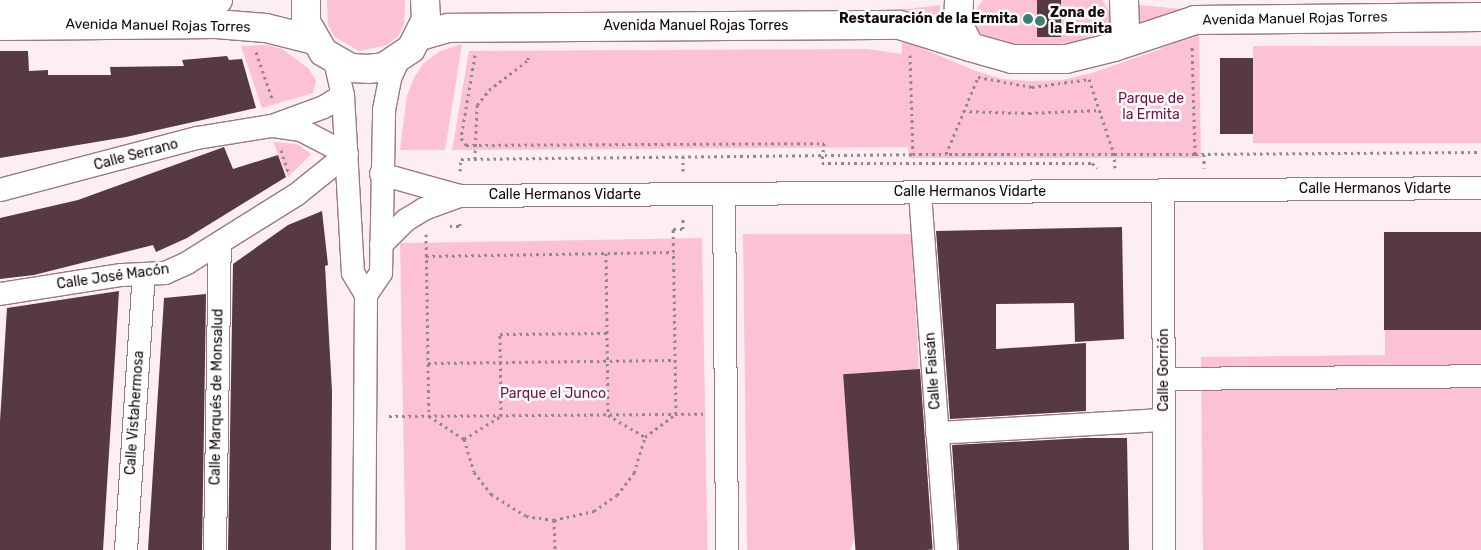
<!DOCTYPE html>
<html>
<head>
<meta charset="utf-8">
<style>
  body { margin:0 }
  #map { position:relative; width:1481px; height:550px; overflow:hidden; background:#fdeef2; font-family:Rubik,sans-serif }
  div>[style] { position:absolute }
  .green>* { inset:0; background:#fdc1d5; transform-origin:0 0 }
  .building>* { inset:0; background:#563943; transform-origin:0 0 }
  .path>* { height:3px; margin-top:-1.5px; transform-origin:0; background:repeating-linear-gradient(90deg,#94878b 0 2.5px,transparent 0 6.5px) }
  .roads { filter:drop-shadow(1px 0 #997984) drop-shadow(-1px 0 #997984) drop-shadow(0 1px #997984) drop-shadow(0 -1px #997984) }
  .street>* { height:22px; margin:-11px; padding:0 11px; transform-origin:11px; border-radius:11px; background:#fff }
  .secondary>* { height:28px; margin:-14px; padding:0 14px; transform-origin:14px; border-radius:14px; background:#fff }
  .dots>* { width:14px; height:14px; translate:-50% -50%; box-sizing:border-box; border:2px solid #fff; border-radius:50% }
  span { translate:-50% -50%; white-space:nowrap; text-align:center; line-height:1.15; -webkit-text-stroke:5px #fff; paint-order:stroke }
  .poi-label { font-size:14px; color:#14090d; font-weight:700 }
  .left { translate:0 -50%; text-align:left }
  .right { translate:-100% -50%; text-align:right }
  .street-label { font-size:14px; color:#14090d }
  .park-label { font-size:14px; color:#711040 }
</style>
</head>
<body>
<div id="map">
  <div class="green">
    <i style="clip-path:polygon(327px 0,405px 0,404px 24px,398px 36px,387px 45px,359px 51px,335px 37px,328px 25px)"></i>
    <i style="clip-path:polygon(983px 0,1102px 0,1113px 17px,1103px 31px,1084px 41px,1026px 47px,1003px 43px,983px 35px,975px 27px,970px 18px)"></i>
    <i style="clip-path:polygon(940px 5px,940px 22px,889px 11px)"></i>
    <i style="clip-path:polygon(1139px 5px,1191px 10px,1140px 22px)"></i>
    <i style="clip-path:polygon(1199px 31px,1201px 158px,909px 158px,908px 147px,452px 150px,469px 51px,867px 49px,902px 54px,902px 40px,976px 71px,1002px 79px,1032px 81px,1062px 80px,1092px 73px,1158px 50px)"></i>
    <i style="clip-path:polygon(462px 44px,445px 150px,400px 150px,407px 95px,414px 78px,423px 64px,440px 51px)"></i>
    <i style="clip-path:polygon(267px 45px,282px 49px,308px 68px,316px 80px,313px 93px,262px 108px,241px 46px)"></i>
    <i style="left:1481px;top:46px;width:97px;height:228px;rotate:90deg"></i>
    <i style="clip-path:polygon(273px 142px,297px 144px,311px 154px,288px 177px)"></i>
    <i style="clip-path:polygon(743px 234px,911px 234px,919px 369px,850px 550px,747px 550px)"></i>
    <i style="left:702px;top:238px;width:312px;height:302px;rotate:89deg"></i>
    <i style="clip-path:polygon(1385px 330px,1481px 330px,1481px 550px,1203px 550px,1201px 357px,1385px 355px)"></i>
  </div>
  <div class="building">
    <i style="left:1037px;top:0;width:24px;height:37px"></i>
    <i style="clip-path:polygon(0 51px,28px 51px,29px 71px,48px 70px,48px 75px,111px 75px,110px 67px,184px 66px,182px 60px,227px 56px,229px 60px,242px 59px,256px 108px,126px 137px,0 158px)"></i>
    <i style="left:1220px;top:58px;width:33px;height:76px"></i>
    <i style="clip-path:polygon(224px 147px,233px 169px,278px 155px,286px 177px,187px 238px,156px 252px,153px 245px,34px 275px,0 279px,0 218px,78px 200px)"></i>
    <i style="clip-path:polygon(322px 211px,328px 265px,325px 266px,332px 391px,331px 550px,228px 550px,233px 264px,288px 225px)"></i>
    <i style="clip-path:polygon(1122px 227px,1124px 339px,1075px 342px,1074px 303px,996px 304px,996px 349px,1086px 343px,1086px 411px,950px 419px,936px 231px)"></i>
    <i style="left:1481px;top:232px;width:98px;height:97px;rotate:90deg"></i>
    <i style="clip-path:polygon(119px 291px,103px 550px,0 550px,0 421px,7px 308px)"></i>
    <i style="clip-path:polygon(206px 294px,202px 550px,148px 550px,164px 298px)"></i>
    <i style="left:920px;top:369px;width:181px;height:77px;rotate:86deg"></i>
    <i style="clip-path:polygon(1085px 438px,1127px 438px,1129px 550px,959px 550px,952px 445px)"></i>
  </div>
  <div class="path">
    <i style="left:256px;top:52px;width:52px;rotate:70.9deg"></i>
    <i style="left:475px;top:55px;width:84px;rotate:99.6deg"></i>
    <i style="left:461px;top:138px;width:9px;rotate:54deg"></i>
    <i style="left:466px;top:145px;width:358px;rotate:-0.3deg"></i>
    <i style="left:824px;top:143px;width:20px;rotate:96deg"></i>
    <i style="left:822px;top:163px;width:270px"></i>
    <i style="left:1092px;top:163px;width:7px;rotate:45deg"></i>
    <i style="left:910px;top:55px;width:99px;rotate:88.3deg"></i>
    <i style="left:913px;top:154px;width:33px"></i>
    <i style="left:978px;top:77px;width:55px;rotate:10.5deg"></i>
    <i style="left:1032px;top:87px;width:58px;rotate:-8deg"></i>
    <i style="left:1089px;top:79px;width:79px;rotate:71.6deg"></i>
    <i style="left:1114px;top:154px;width:168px;rotate:180deg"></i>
    <i style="left:946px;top:154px;width:83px;rotate:-67.4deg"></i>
    <i style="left:963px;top:111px;width:66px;rotate:1.7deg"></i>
    <i style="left:1029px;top:113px;width:71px;rotate:-2.4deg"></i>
    <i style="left:281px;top:150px;width:23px;rotate:72deg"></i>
    <i style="left:1195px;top:154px;width:286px;rotate:-0.4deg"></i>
    <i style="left:1204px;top:154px;width:14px;rotate:90deg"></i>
    <i style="left:683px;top:156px;width:15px;rotate:90deg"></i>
    <i style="left:475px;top:159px;width:54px;rotate:-87.9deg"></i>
    <i style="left:477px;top:105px;width:19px;rotate:-51deg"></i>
    <i style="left:489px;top:90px;width:49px;rotate:-37.6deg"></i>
    <i style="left:528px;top:60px;width:6px;rotate:-90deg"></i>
    <i style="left:1115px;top:168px;width:14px;rotate:-94deg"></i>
    <i style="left:1114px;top:154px;width:81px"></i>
    <i style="left:1195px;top:154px;width:107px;rotate:-91.6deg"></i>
    <i style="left:460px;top:171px;width:12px;rotate:-85deg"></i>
    <i style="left:461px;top:159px;width:452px;rotate:-0.6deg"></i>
    <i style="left:450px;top:226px;width:10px"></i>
    <i style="left:460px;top:226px;width:6px;rotate:-90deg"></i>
    <i style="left:426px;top:234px;width:182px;rotate:89.1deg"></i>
    <i style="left:429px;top:416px;width:42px;rotate:33.3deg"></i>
    <i style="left:464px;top:439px;width:44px;rotate:-31.9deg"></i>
    <i style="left:501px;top:416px;width:82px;rotate:-90.7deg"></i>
    <i style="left:500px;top:334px;width:107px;rotate:-0.5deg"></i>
    <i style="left:606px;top:253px;width:162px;rotate:89.3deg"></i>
    <i style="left:608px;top:415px;width:43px;rotate:30.7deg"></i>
    <i style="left:645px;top:437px;width:39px;rotate:-37deg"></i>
    <i style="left:676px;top:414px;width:185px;rotate:-90.9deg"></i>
    <i style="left:673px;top:229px;width:10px"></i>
    <i style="left:683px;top:229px;width:12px;rotate:-90deg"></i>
    <i style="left:426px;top:256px;width:248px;rotate:-0.9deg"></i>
    <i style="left:428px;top:363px;width:247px;rotate:-0.7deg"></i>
    <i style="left:389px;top:416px;width:314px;rotate:-0.4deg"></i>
    <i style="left:464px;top:439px;width:34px;rotate:73deg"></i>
    <i style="left:474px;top:472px;width:28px;rotate:52deg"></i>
    <i style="left:491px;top:494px;width:41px;rotate:32.2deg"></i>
    <i style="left:526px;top:516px;width:28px;rotate:8deg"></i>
    <i style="left:554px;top:520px;width:41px;rotate:-12.7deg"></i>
    <i style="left:594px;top:511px;width:28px;rotate:-35deg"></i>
    <i style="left:617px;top:495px;width:28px;rotate:-52deg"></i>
    <i style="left:634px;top:473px;width:38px;rotate:-73deg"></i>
    <i style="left:554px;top:520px;width:30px;rotate:88deg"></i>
  </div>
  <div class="roads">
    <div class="street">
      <i style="left:335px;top:61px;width:35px;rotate:77deg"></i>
      <i style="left:343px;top:95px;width:178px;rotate:86.8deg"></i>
      <i style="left:353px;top:273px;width:26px;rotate:59deg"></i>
      <i style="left:366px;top:295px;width:255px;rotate:90.4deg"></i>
      <i style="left:381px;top:174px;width:82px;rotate:15.6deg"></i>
      <i style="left:460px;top:196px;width:1021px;rotate:-0.45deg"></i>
      <i style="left:0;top:190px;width:204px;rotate:-14.8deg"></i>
      <i style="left:197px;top:138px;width:76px;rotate:-9.1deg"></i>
      <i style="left:272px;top:126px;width:55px;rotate:-20.1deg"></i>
      <i style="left:324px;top:107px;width:22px;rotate:-32deg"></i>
      <i style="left:1163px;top:191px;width:359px;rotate:89.8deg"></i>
      <i style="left:920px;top:193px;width:358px;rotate:85.8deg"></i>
      <i style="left:724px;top:194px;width:356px;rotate:89.5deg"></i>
      <i style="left:381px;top:245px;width:35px;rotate:-45deg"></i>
      <i style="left:406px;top:220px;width:21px;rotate:-31deg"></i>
      <i style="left:424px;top:209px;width:38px;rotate:-20deg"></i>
      <i style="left:0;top:294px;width:123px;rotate:-8.9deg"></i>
      <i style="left:122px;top:275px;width:43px;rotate:-2.7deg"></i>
      <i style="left:165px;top:273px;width:24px;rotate:-24deg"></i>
      <i style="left:187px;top:263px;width:128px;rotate:-32deg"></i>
      <i style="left:296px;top:195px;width:65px;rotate:-38.8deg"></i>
      <i style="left:347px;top:154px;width:52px;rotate:-152.4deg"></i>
      <i style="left:301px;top:130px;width:29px;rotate:-172deg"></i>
      <i style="left:366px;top:295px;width:27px;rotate:-56deg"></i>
      <i style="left:381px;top:273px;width:163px;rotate:-88.9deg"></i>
      <i style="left:384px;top:110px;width:33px;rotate:-79deg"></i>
      <i style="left:390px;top:78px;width:21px;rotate:-65deg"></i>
      <i style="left:1164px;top:379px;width:317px;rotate:-0.5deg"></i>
      <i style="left:937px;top:433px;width:227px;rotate:-3.3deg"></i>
      <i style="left:126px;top:550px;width:276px;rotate:-86.3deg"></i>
      <i style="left:215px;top:550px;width:307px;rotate:-89.1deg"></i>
    </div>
    <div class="secondary">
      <i style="left:306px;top:0;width:22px;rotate:90deg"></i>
      <i style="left:306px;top:22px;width:34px;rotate:60deg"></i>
      <i style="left:323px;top:52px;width:32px;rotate:30deg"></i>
      <i style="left:351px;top:68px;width:17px;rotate:3deg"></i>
      <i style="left:368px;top:69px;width:16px;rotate:-7deg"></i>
      <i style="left:384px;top:67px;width:32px;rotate:-34deg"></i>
      <i style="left:411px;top:49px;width:34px;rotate:-63deg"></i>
      <i style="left:426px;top:19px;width:19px;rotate:-93deg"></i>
      <i style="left:959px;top:0;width:24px;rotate:92deg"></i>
      <i style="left:958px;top:24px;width:26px;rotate:62deg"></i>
      <i style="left:970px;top:47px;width:44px;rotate:15.9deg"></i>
      <i style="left:1012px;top:59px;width:54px"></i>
      <i style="left:1066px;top:59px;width:49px;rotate:-14deg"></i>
      <i style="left:1114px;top:47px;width:21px;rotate:-59deg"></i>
      <i style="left:1125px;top:29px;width:29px;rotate:-92deg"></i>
      <i style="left:0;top:1px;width:218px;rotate:-0.3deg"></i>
      <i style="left:0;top:26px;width:216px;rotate:-0.5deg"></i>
      <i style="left:216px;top:24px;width:50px;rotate:4.6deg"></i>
      <i style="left:266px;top:28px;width:49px;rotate:14deg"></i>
      <i style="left:420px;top:36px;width:29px;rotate:-16deg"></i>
      <i style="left:448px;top:28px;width:451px;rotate:-0.4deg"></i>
      <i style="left:899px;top:25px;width:74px;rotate:17.2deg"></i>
      <i style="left:1114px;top:47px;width:85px;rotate:-18.4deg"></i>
      <i style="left:1195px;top:20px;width:286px;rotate:-0.6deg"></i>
    </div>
  </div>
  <div class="dots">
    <i style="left:1028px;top:19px;background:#3d7f70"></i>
    <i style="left:1040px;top:21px;background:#3d7f70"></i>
  </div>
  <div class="poi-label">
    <span class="left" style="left:1050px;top:21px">Zona de<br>la Ermita</span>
    <span class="right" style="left:1018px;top:19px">Restauración de la Ermita</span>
  </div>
  <div class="street-label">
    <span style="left:1295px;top:19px;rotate:-1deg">Avenida Manuel Rojas Torres</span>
    <span style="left:158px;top:26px;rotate:1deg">Avenida Manuel Rojas Torres</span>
    <span style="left:696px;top:26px">Avenida Manuel Rojas Torres</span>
    <span style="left:136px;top:155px;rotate:-15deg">Calle Serrano</span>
    <span style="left:1375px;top:189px">Calle Hermanos Vidarte</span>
    <span style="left:970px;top:192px">Calle Hermanos Vidarte</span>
    <span style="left:565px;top:195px">Calle Hermanos Vidarte</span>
    <span style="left:113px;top:277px;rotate:-8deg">Calle José Macón</span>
    <span style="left:1164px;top:370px;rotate:-90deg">Calle Gorrión</span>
    <span style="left:933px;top:371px;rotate:-94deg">Calle Faisán</span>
    <span style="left:217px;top:397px;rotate:-89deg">Calle Marqués de Monsalud</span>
    <span style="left:135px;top:413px;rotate:-86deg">Calle Vistahermosa</span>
  </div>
  <div class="park-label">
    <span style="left:1151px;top:107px">Parque de<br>la Ermita</span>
    <span style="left:553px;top:394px">Parque el Junco</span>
  </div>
</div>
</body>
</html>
